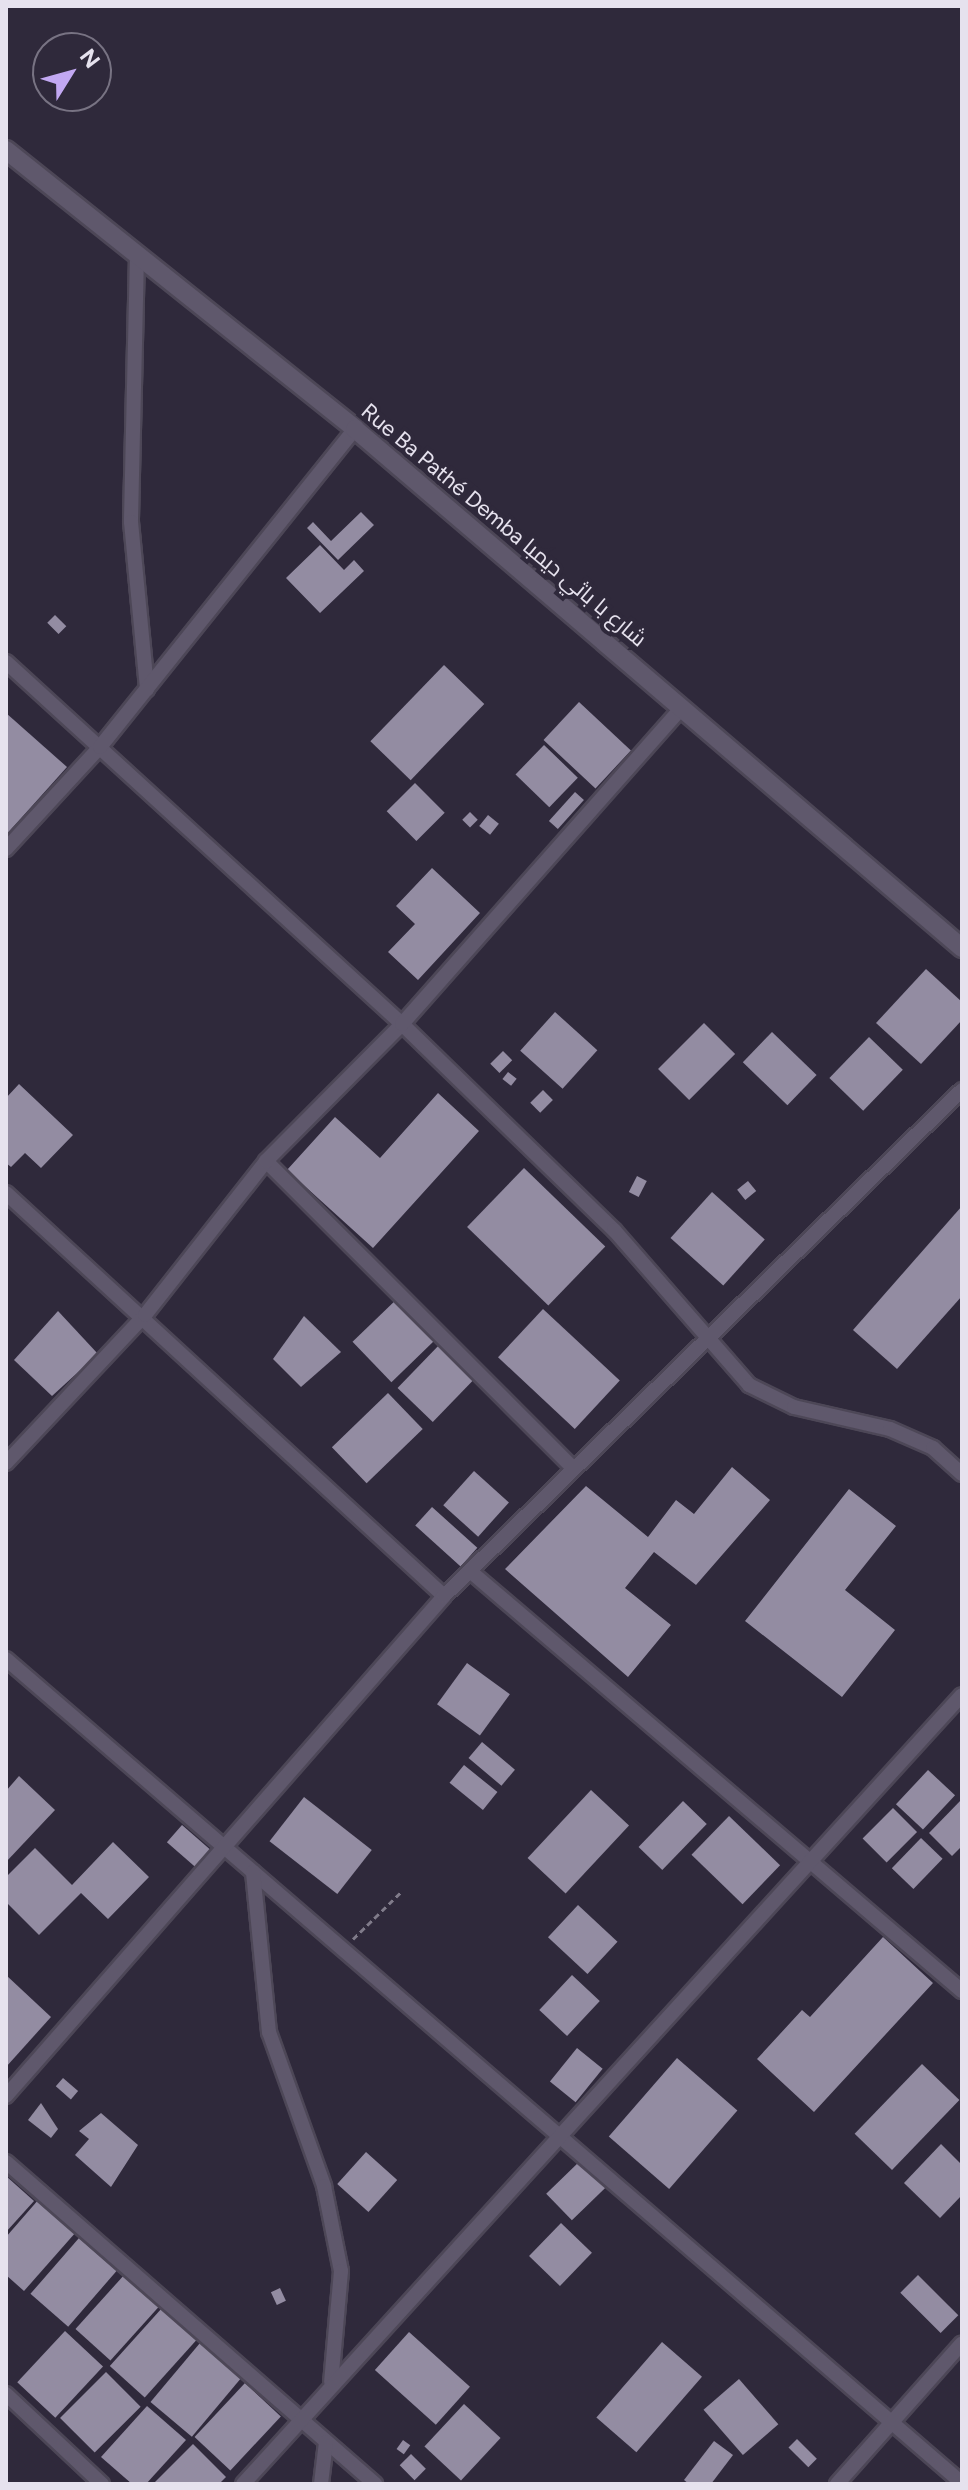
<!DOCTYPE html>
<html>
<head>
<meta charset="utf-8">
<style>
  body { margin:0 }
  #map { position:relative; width:968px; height:2490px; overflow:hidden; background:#2f293b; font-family:Figtree,Cairo,sans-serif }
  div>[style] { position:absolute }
  .building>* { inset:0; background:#938ca2; transform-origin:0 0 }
  .path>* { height:3px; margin-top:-1.5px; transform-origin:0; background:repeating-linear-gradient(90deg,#807b8a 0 6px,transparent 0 10px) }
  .roads { filter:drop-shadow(2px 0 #4d4757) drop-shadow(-2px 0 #4d4757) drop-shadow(0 2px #4d4757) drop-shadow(0 -2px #4d4757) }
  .minor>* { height:14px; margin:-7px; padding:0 7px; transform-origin:7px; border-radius:7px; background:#5f586c }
  .tertiary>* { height:18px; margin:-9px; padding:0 9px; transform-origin:9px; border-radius:9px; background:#5f586c }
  span { translate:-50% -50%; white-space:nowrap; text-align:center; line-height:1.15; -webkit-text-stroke:8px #2f293b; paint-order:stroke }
  .street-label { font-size:22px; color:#e6e2ee }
  .frame { position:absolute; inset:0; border:8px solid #e6e2ee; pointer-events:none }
  .north { position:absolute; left:32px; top:32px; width:80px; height:80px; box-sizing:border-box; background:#2f293b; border:2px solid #787383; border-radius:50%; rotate:53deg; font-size:22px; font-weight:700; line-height:32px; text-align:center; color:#e6e2ee }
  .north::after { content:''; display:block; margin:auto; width:28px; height:36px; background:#c2a8f2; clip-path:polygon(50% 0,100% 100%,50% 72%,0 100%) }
</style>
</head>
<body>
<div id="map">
  <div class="building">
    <i style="clip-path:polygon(361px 512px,374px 525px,338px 560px,307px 528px,313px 522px,331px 541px)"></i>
    <i style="clip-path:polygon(320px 545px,344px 570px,354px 560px,364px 571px,320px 613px,286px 578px)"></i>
    <i style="left:55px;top:615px;width:16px;height:11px;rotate:45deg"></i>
    <i style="left:444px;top:665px;width:56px;height:106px;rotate:44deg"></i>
    <i style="left:579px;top:702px;width:71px;height:52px;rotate:43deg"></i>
    <i style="clip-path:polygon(6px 713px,67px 767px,6px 835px)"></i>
    <i style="left:544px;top:745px;width:47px;height:41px;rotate:44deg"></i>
    <i style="left:415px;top:783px;width:42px;height:40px;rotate:45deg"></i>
    <i style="left:575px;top:792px;width:12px;height:39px;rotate:42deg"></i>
    <i style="left:470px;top:812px;width:11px;height:11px;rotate:45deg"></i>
    <i style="left:488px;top:815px;width:14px;height:14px;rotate:39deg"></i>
    <i style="clip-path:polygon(432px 868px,480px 913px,418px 980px,388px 952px,415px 924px,396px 906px)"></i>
    <i style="clip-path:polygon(926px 969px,962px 1002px,962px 1020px,921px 1064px,876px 1023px)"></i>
    <i style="left:555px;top:1012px;width:57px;height:52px;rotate:42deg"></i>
    <i style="left:704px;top:1023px;width:44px;height:65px;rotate:45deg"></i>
    <i style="left:772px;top:1032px;width:62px;height:42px;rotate:44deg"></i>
    <i style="left:869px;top:1037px;width:47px;height:57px;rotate:44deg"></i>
    <i style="left:503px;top:1051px;width:13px;height:18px;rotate:45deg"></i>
    <i style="left:508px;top:1072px;width:11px;height:9px;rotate:38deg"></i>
    <i style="clip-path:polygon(19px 1084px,73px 1135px,41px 1168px,25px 1153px,11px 1167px,6px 1163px,6px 1098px)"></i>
    <i style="left:543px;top:1090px;width:14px;height:18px;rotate:45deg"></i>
    <i style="clip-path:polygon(438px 1093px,479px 1131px,373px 1248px,287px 1170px,335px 1117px,380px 1158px)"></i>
    <i style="left:524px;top:1168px;width:113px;height:82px;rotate:44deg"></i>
    <i style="left:637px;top:1176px;width:11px;height:18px;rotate:27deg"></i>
    <i style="left:748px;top:1181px;width:13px;height:14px;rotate:51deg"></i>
    <i style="left:712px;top:1192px;width:71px;height:62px;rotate:42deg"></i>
    <i style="clip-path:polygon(962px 1206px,962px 1296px,897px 1369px,853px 1330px)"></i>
    <i style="left:400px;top:1296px;width:56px;height:66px;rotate:46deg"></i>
    <i style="left:543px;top:1309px;width:105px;height:66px;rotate:43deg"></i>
    <i style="clip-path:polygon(58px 1311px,98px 1354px,52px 1396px,14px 1360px)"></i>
    <i style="clip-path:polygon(304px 1316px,341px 1352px,301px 1387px,273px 1359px)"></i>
    <i style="left:442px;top:1342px;width:49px;height:64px;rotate:44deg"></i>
    <i style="left:388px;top:1393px;width:50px;height:78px;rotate:46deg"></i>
    <i style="clip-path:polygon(732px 1467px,770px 1500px,696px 1585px,654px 1552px,625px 1588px,671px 1625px,628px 1677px,505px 1569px,586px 1486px,648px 1537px,676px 1500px,694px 1514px)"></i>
    <i style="left:474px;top:1471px;width:47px;height:46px;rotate:42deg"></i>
    <i style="clip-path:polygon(849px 1489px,896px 1526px,845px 1590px,895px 1630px,842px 1697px,745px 1621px)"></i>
    <i style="left:432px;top:1507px;width:61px;height:25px;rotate:42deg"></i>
    <i style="left:467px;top:1663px;width:53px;height:51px;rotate:36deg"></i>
    <i style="left:482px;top:1742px;width:43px;height:21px;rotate:40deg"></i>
    <i style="left:464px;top:1765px;width:43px;height:23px;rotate:39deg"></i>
    <i style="left:928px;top:1770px;width:37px;height:47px;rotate:43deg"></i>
    <i style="clip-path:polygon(19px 1776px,55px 1810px,6px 1862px,6px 1791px)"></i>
    <i style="left:591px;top:1790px;width:52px;height:93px;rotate:43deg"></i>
    <i style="left:304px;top:1797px;width:86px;height:56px;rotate:38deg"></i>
    <i style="clip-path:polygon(962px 1799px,962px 1846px,952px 1856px,929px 1833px)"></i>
    <i style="left:683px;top:1801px;width:33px;height:64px;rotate:44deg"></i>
    <i style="left:893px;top:1808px;width:34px;height:43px;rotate:45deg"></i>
    <i style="left:729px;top:1816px;width:71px;height:54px;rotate:44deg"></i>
    <i style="left:182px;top:1825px;width:38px;height:23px;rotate:41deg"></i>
    <i style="left:921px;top:1838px;width:30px;height:42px;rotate:44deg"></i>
    <i style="clip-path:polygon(113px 1842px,149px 1877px,108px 1919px,81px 1893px,39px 1935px,6px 1902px,6px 1877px,35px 1848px,72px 1885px)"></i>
    <i style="left:578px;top:1905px;width:54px;height:44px;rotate:43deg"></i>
    <i style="clip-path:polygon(883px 1937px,933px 1983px,814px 2112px,757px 2059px,802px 2010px,810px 2017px)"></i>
    <i style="clip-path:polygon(6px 1975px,51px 2017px,6px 2067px)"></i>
    <i style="left:572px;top:1975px;width:38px;height:48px;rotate:43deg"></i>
    <i style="left:577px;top:2048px;width:33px;height:43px;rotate:39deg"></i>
    <i style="left:677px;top:2058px;width:80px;height:104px;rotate:41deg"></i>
    <i style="left:922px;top:2064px;width:52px;height:97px;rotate:44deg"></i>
    <i style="left:63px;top:2078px;width:20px;height:11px;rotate:41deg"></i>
    <i style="clip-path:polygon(41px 2103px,58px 2129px,51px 2138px,28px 2120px)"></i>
    <i style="clip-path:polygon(101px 2113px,138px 2145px,111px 2187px,75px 2155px,89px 2139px,79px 2131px)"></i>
    <i style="clip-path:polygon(941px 2144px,962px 2165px,962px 2195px,940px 2218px,904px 2183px)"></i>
    <i style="left:366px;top:2152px;width:42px;height:43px;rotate:42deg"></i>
    <i style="left:580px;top:2161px;width:37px;height:47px;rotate:46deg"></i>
    <i style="clip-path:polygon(6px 2176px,34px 2201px,6px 2232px)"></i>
    <i style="clip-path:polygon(39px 2199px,76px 2232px,24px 2291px,6px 2275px,6px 2237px)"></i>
    <i style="left:561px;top:2223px;width:43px;height:46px;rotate:44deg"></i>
    <i style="left:79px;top:2238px;width:50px;height:74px;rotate:41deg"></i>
    <i style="left:125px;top:2274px;width:47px;height:74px;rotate:42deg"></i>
    <i style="left:918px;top:2275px;width:57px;height:25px;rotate:45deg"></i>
    <i style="left:280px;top:2288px;width:14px;height:10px;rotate:65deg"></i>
    <i style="left:162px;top:2308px;width:47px;height:78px;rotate:42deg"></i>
    <i style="left:65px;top:2331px;width:52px;height:70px;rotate:43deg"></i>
    <i style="left:409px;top:2332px;width:82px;height:51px;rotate:42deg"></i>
    <i style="left:662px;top:2342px;width:53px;height:100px;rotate:41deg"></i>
    <i style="left:200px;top:2343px;width:54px;height:77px;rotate:40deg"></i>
    <i style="left:106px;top:2372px;width:49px;height:65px;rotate:45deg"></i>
    <i style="left:739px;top:2379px;width:60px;height:47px;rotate:49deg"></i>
    <i style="left:245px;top:2383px;width:49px;height:74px;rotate:43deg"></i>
    <i style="left:464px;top:2404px;width:50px;height:58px;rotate:43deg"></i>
    <i style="clip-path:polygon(147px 2406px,186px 2440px,146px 2484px,132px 2484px,101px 2457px)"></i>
    <i style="left:797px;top:2439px;width:28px;height:12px;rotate:45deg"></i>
    <i style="left:403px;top:2440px;width:9px;height:11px;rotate:36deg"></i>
    <i style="clip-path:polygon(714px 2441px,733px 2455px,711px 2484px,689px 2484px,684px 2480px)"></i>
    <i style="clip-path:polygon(193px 2444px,226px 2477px,219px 2484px,153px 2484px)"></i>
    <i style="left:411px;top:2454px;width:21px;height:16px;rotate:45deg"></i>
  </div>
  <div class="path">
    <i style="left:353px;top:1939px;width:69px;rotate:-44.4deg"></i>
  </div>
  <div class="roads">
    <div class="minor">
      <i style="left:137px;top:255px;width:267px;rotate:91.3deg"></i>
      <i style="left:131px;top:522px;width:168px;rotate:84.5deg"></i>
      <i style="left:6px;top:662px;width:537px;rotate:42.43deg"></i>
      <i style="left:402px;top:1024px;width:296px;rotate:44.2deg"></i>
      <i style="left:614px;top:1230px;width:206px;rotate:48.9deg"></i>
      <i style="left:749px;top:1385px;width:50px;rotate:26.1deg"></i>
      <i style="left:794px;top:1407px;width:98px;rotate:12.9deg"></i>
      <i style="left:890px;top:1429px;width:47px;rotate:23.8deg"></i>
      <i style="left:933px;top:1448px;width:39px;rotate:42deg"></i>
      <i style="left:6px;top:849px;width:139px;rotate:-47.3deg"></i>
      <i style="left:100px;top:747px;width:408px;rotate:-51.3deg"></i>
      <i style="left:266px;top:1161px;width:434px;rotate:45deg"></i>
      <i style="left:6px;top:1193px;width:595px;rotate:42.62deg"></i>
      <i style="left:6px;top:1463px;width:203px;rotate:-46.8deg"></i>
      <i style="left:145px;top:1315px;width:196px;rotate:-51.8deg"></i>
      <i style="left:266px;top:1161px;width:193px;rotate:-45.2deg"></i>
      <i style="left:402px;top:1024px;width:422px;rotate:-48.5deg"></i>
      <i style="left:470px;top:1571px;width:647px;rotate:40.49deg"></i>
      <i style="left:6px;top:1659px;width:1262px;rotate:40.76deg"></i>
      <i style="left:253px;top:1872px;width:161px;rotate:84.3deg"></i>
      <i style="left:269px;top:2032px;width:164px;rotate:70.3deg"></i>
      <i style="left:324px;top:2186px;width:87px;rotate:78.7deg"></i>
      <i style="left:341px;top:2271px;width:111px;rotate:95.1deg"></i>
      <i style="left:6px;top:2096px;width:665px;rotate:-48.78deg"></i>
      <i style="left:444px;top:1596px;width:724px;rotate:-44.33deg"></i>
      <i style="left:6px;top:2162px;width:490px;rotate:41.1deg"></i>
      <i style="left:6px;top:2394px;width:132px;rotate:43.2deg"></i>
      <i style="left:243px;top:2484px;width:1067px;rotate:-47.66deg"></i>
      <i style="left:321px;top:2484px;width:42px;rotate:-83.2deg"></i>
      <i style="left:837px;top:2484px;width:188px;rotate:-48.4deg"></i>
    </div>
    <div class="tertiary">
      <i style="left:6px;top:150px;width:447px;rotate:38.6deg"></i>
      <i style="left:355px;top:429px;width:799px;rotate:40.53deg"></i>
    </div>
  </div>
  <div class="street-label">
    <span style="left:504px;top:525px;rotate:40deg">Rue Ba Pathé Demba شارع با باثي ديمبا</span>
  </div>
  <div class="frame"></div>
  <div class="north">N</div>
</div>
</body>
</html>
